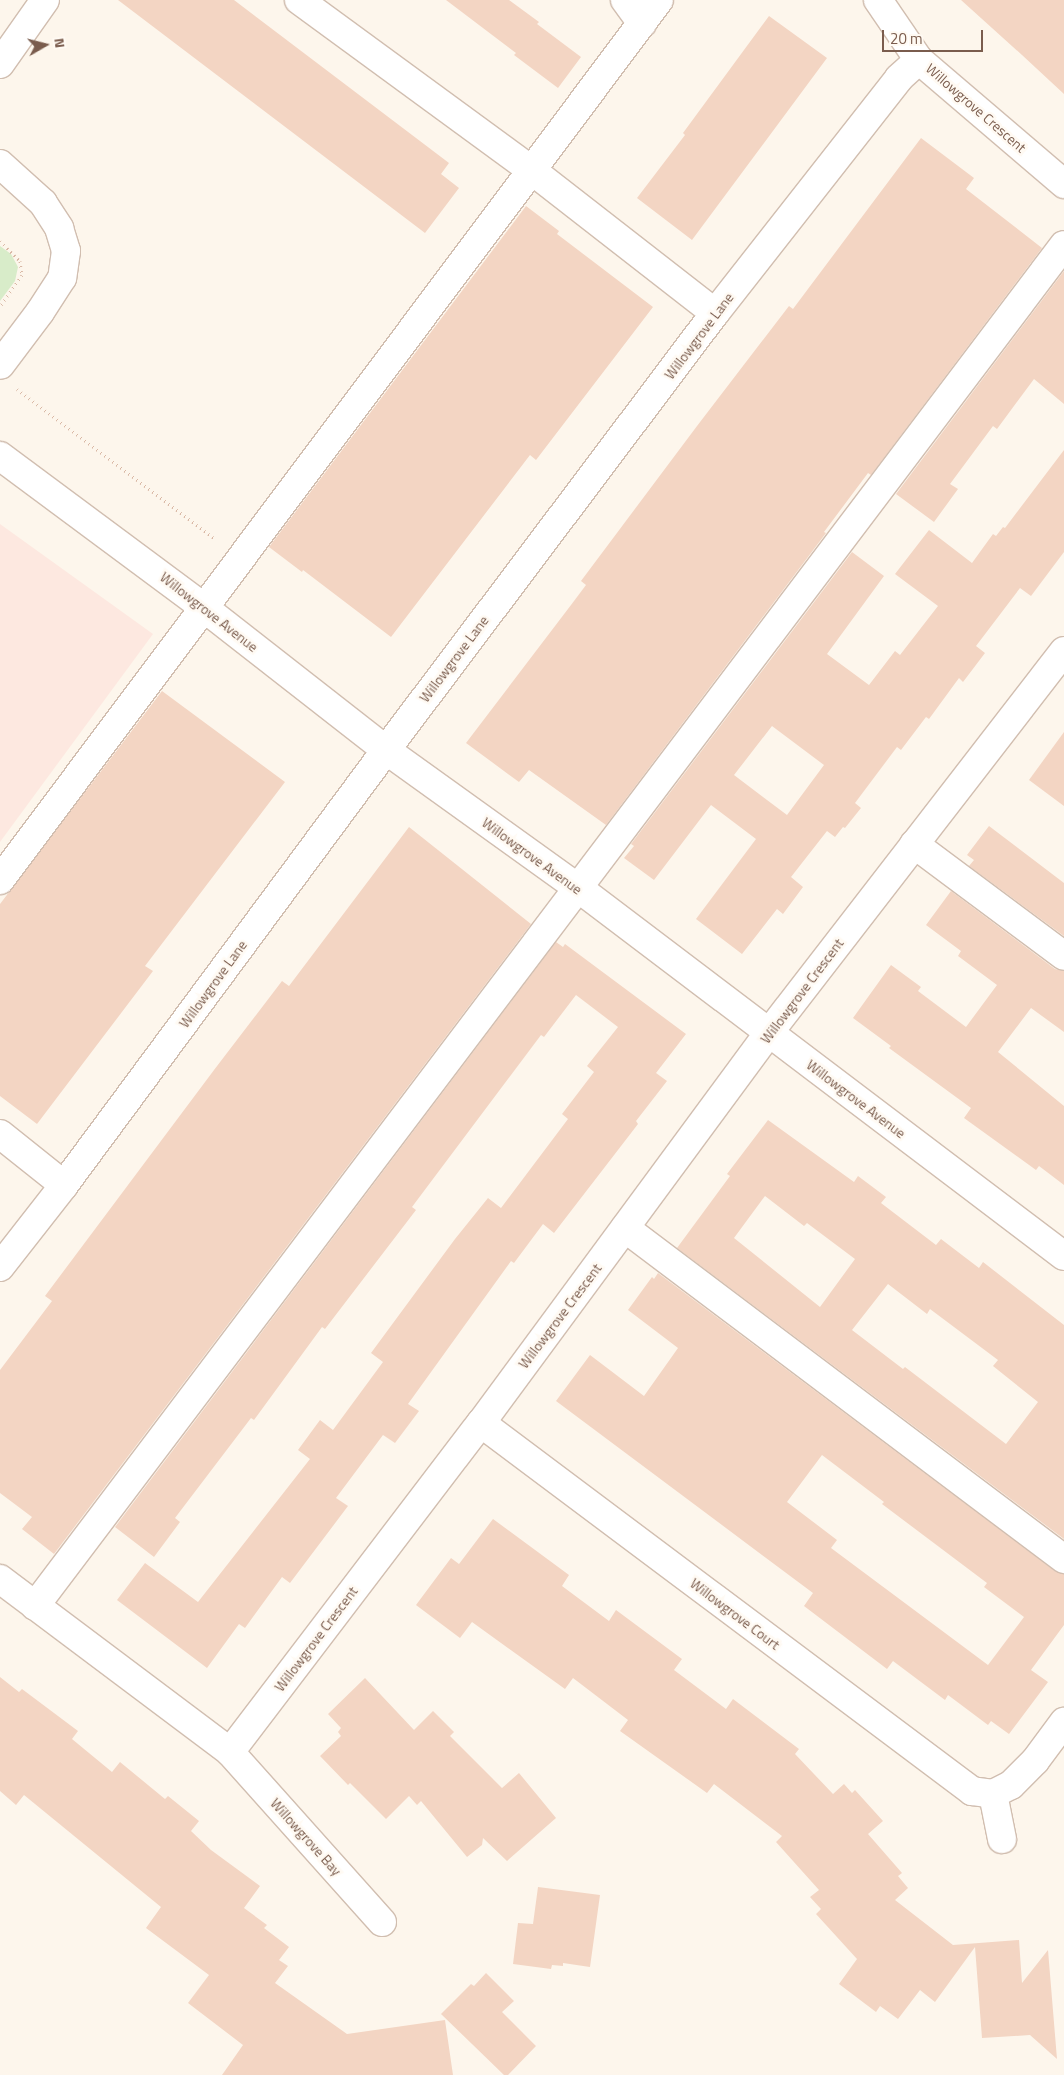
<!DOCTYPE html>
<html>
<head>
<meta charset="utf-8">
<style>
  body { margin:0 }
  #map { position:relative; width:1064px; height:2075px; overflow:hidden; background:#fdf6ec; font-family:"Titillium Web",sans-serif }
  div>[style] { position:absolute }
  .commercial>* { inset:0; background:#fde8e0 }
  .green>* { inset:0; background:#d8ecc9 }
  .building>* { inset:0; background:#f3d5c3 }
  .path>* { height:3px; margin-top:-1.5px; transform-origin:0; background:repeating-linear-gradient(90deg,#d9b8a5 0 1px,transparent 0 5px) }
  .roads { filter:drop-shadow(1px 0 #d1beb0) drop-shadow(-1px 0 #d1beb0) drop-shadow(0 1px #d1beb0) drop-shadow(0 -1px #d1beb0) }
  .minor>* { height:28px; margin:-14px; padding:0 14px; transform-origin:14px; border-radius:14px; background:#fff }
  span { translate:-50% -50%; white-space:nowrap; text-align:center; line-height:1.15; -webkit-text-stroke:5px #fffaf3; paint-order:stroke }
  .street-label { font-size:14px; color:#7a5c4d }
  .north { position:absolute; left:20px; top:20px; width:50px; height:50px; -webkit-text-stroke:4px #fffaf3; paint-order:stroke; rotate:82deg; font-size:14px; font-weight:700; line-height:20px; text-align:center; color:#7a5c4d }
  .north::after { content:''; display:block; margin:auto; width:18px; height:22px; background:#7a5c4d; clip-path:polygon(50% 0,100% 100%,50% 72%,0 100%) }
  .scale { position:absolute; left:882px; top:30px; width:101px; height:22px; box-sizing:border-box; border:2px solid #7a5c4d; border-top:0; padding-left:6px; font-size:15px; line-height:18px; white-space:nowrap; color:#7a5c4d; -webkit-text-stroke:4px #fffaf3; paint-order:stroke }
</style>
</head>
<body>
<div id="map">
  <div class="commercial">
    <i style="clip-path:polygon(0 524px,153px 634px,0 842px)"></i>
  </div>
  <div class="green">
    <i style="clip-path:polygon(0 246px,11px 254px,18px 267px,15px 281px,0 301px)"></i>
  </div>
  <div class="building">
    <i style="clip-path:polygon(118px 0,234px 0,449px 163px,441px 174px,459px 188px,425px 233px)"></i>
    <i style="clip-path:polygon(446px 0,509px 0,539px 22px,537px 24px,581px 57px,558px 88px,514px 55px,516px 53px)"></i>
    <i style="clip-path:polygon(961px 0,1064px 0,1064px 94px,1022px 55px)"></i>
    <i style="clip-path:polygon(769px 16px,827px 58px,692px 240px,637px 198px,685px 135px,683px 133px)"></i>
    <i style="clip-path:polygon(921px 138px,974px 178px,966px 189px,1042px 248px,871px 475px,868px 473px,824px 532px,826px 533px,606px 825px,529px 770px,519px 782px,466px 743px,571px 605px,586px 585px,581px 581px,697px 426px,789px 306px,793px 309px)"></i>
    <i style="clip-path:polygon(526px 206px,559px 231px,557px 234px,653px 307px,536px 460px,530px 455px,391px 637px,303px 570px,302px 572px,269px 547px)"></i>
    <i style="clip-path:polygon(1064px 271px,1064px 404px,1034px 379px,997px 429px,993px 426px,950px 484px,958px 489px,934px 522px,896px 494px)"></i>
    <i style="clip-path:polygon(evenodd,1064px 450px,1064px 552px,1031px 596px,1020px 588px,976px 646px,985px 653px,963px 682px,959px 678px,929px 719px,926px 717px,901px 750px,897px 747px,855px 803px,861px 808px,845px 828px,843px 827px,835px 837px,827px 831px,791px 877px,803px 887px,783px 914px,777px 909px,742px 954px,696px 919px,756px 839px,711px 805px,654px 880px,624px 858px,634px 846px,631px 844px,852px 552px,884px 576px,827px 654px,869px 685px,895px 651px,900px 655px,938px 606px,895px 574px,929px 530px,972px 563px,993px 534px,996px 536px,1003px 527px,1005px 528px,1064px 450px,772px 726px,824px 765px,787px 815px,734px 775px,772px 726px)"></i>
    <i style="clip-path:polygon(162px 691px,285px 782px,145px 966px,153px 971px,37px 1124px,0 1096px,0 904px)"></i>
    <i style="clip-path:polygon(1064px 732px,1064px 806px,1029px 780px)"></i>
    <i style="clip-path:polygon(989px 826px,1064px 883px,1064px 936px,969px 866px,974px 860px,967px 855px)"></i>
    <i style="clip-path:polygon(409px 827px,531px 924px,54px 1554px,22px 1529px,32px 1517px,0 1493px,0 1370px,52px 1301px,45px 1296px,214px 1070px,282px 981px,289px 986px)"></i>
    <i style="clip-path:polygon(951px 891px,1055px 969px,1064px 971px,1064px 1032px,1031px 1008px,998px 1052px,1064px 1106px,1064px 1185px,1039px 1166px,1036px 1170px,964px 1118px,971px 1108px,889px 1048px,891px 1046px,853px 1018px,891px 965px,921px 987px,918px 991px,966px 1027px,997px 985px,958px 956px,961px 951px,926px 925px)"></i>
    <i style="clip-path:polygon(556px 942px,563px 947px,565px 944px,686px 1034px,656px 1073px,667px 1081px,636px 1121px,638px 1124px,554px 1233px,543px 1224px,514px 1263px,511px 1261px,408px 1404px,419px 1411px,395px 1443px,383px 1435px,336px 1498px,348px 1506px,290px 1583px,282px 1577px,245px 1628px,239px 1624px,207px 1668px,117px 1600px,145px 1563px,198px 1602px,310px 1459px,298px 1450px,320px 1420px,333px 1430px,383px 1362px,371px 1353px,455px 1239px,488px 1198px,501px 1208px,568px 1119px,562px 1114px,594px 1072px,587px 1066px,618px 1027px,576px 995px,544px 1037px,541px 1035px,412px 1207px,416px 1210px,325px 1329px,322px 1327px,254px 1420px,251px 1418px,175px 1518px,180px 1522px,154px 1557px,115px 1527px)"></i>
    <i style="clip-path:polygon(evenodd,768px 1120px,854px 1182px,858px 1176px,886px 1197px,881px 1203px,936px 1245px,941px 1239px,979px 1268px,983px 1262px,1064px 1325px,1064px 1539px,677px 1248px,730px 1176px,727px 1174px,768px 1120px,765px 1196px,804px 1226px,807px 1223px,855px 1259px,820px 1307px,734px 1238px,765px 1196px,768px 1120px,888px 1284px,927px 1314px,930px 1309px,998px 1360px,993px 1366px,1038px 1402px,1006px 1444px,905px 1367px,903px 1369px,852px 1330px,888px 1284px)"></i>
    <i style="clip-path:polygon(evenodd,658px 1273px,1055px 1571px,1064px 1574px,1064px 1625px,1031px 1670px,1048px 1682px,1009px 1734px,991px 1721px,988px 1725px,948px 1695px,945px 1700px,893px 1661px,887px 1669px,804px 1606px,813px 1593px,556px 1401px,590px 1355px,644px 1396px,678px 1348px,628px 1310px,652px 1277px,654px 1279px,658px 1273px,822px 1455px,884px 1502px,882px 1504px,987px 1583px,984px 1587px,1024px 1617px,988px 1665px,831px 1548px,837px 1540px,787px 1502px,822px 1455px)"></i>
    <i style="clip-path:polygon(493px 1519px,569px 1575px,562px 1586px,609px 1621px,616px 1610px,682px 1659px,674px 1670px,726px 1709px,733px 1699px,799px 1749px,795px 1754px,833px 1794px,844px 1784px,852px 1793px,855px 1790px,883px 1821px,868px 1834px,902px 1873px,898px 1876px,908px 1888px,895px 1900px,953px 1945px,1019px 1940px,1022px 1983px,1048px 1950px,1057px 2059px,1030px 2035px,982px 2038px,975px 1947px,935px 2002px,920px 1990px,898px 2019px,880px 2006px,876px 2012px,839px 1984px,857px 1959px,816px 1914px,821px 1909px,810px 1897px,819px 1890px,776px 1842px,782px 1836px,714px 1784px,707px 1793px,620px 1731px,628px 1720px,573px 1678px,565px 1689px,472px 1622px,460px 1638px,416px 1605px,451px 1558px,459px 1564px)"></i>
    <i style="clip-path:polygon(0 1677px,19px 1692px,22px 1689px,78px 1731px,72px 1739px,112px 1772px,120px 1762px,165px 1799px,168px 1796px,199px 1821px,191px 1831px,211px 1850px,260px 1886px,244px 1908px,267px 1925px,264px 1928px,289px 1947px,279px 1960px,288px 1966px,275px 1983px,347px 2034px,445px 2020px,453px 2075px,222px 2075px,243px 2045px,188px 2003px,209px 1975px,146px 1928px,161px 1907px,24px 1795px,16px 1805px,0 1791px)"></i>
    <i style="clip-path:polygon(365px 1678px,414px 1730px,433px 1711px,454px 1732px,450px 1736px,502px 1788px,519px 1773px,556px 1818px,507px 1861px,483px 1838px,482px 1845px,467px 1857px,421px 1801px,417px 1805px,409px 1796px,386px 1819px,350px 1783px,348px 1785px,320px 1756px,341px 1736px,338px 1732px,341px 1728px,328px 1714px)"></i>
    <i style="clip-path:polygon(538px 1887px,600px 1895px,590px 1967px,563px 1963px,563px 1966px,552px 1965px,551px 1969px,513px 1964px,518px 1923px,533px 1924px)"></i>
    <i style="clip-path:polygon(486px 1973px,514px 2001px,502px 2012px,536px 2046px,508px 2075px,504px 2075px,441px 2014px,471px 1984px,474px 1986px)"></i>
  </div>
  <div class="path">
    <i style="left:0;top:241px;width:28px;rotate:45deg"></i>
    <i style="left:20px;top:261px;width:14px;rotate:82deg"></i>
    <i style="left:22px;top:275px;width:38px;rotate:125deg"></i>
    <i style="left:17px;top:389px;width:248px;rotate:37.1deg"></i>
  </div>
  <div class="roads">
    <div class="minor">
      <i style="left:299px;top:0;width:286px;rotate:36.2deg"></i>
      <i style="left:530px;top:169px;width:234px;rotate:37.9deg"></i>
      <i style="left:625px;top:0;width:29px;rotate:54deg"></i>
      <i style="left:878px;top:0;width:73px;rotate:55.7deg"></i>
      <i style="left:919px;top:60px;width:191px;rotate:40.5deg"></i>
      <i style="left:0;top:64px;width:78px;rotate:-54.9deg"></i>
      <i style="left:0;top:164px;width:58px;rotate:42.2deg"></i>
      <i style="left:43px;top:203px;width:30px;rotate:57deg"></i>
      <i style="left:59px;top:228px;width:24px;rotate:73deg"></i>
      <i style="left:66px;top:251px;width:27px;rotate:98deg"></i>
      <i style="left:62px;top:278px;width:40px;rotate:122.9deg"></i>
      <i style="left:40px;top:312px;width:66px;rotate:127deg"></i>
      <i style="left:0;top:456px;width:253px;rotate:36.6deg"></i>
      <i style="left:203px;top:607px;width:232px;rotate:38deg"></i>
      <i style="left:386px;top:750px;width:235px;rotate:35.7deg"></i>
      <i style="left:577px;top:887px;width:611px;rotate:37.15deg"></i>
      <i style="left:914px;top:844px;width:187px;rotate:36.7deg"></i>
      <i style="left:0;top:880px;width:1099px;rotate:-53.17deg"></i>
      <i style="left:0;top:1134px;width:82px;rotate:38.6deg"></i>
      <i style="left:625px;top:1228px;width:550px;rotate:37.02deg"></i>
      <i style="left:0;top:1267px;width:104px;rotate:-52deg"></i>
      <i style="left:64px;top:1185px;width:541px;rotate:-53.49deg"></i>
      <i style="left:386px;top:750px;width:547px;rotate:-53.03deg"></i>
      <i style="left:715px;top:313px;width:298px;rotate:-51.9deg"></i>
      <i style="left:899px;top:78px;width:27px;rotate:-42deg"></i>
      <i style="left:481px;top:1423px;width:614px;rotate:36.85deg"></i>
      <i style="left:972px;top:1791px;width:21px;rotate:8deg"></i>
      <i style="left:993px;top:1794px;width:20px;rotate:-27deg"></i>
      <i style="left:1011px;top:1785px;width:34px;rotate:-45deg"></i>
      <i style="left:1035px;top:1761px;width:49px;rotate:-53.4deg"></i>
      <i style="left:0;top:1579px;width:288px;rotate:36.9deg"></i>
      <i style="left:230px;top:1752px;width:414px;rotate:-52.7deg"></i>
      <i style="left:481px;top:1423px;width:483px;rotate:-53.6deg"></i>
      <i style="left:768px;top:1034px;width:484px;rotate:-52.3deg"></i>
      <i style="left:35px;top:1606px;width:1706px;rotate:-52.91deg"></i>
      <i style="left:230px;top:1752px;width:228px;rotate:48.2deg"></i>
      <i style="left:993px;top:1794px;width:46px;rotate:78.7deg"></i>
    </div>
  </div>
  <div class="street-label">
    <span style="left:976px;top:108px;rotate:41deg">Willowgrove Crescent</span>
    <span style="left:699px;top:336px;rotate:-53deg">Willowgrove Lane</span>
    <span style="left:209px;top:612px;rotate:38deg">Willowgrove Avenue</span>
    <span style="left:454px;top:659px;rotate:-53deg">Willowgrove Lane</span>
    <span style="left:532px;top:856px;rotate:36deg">Willowgrove Avenue</span>
    <span style="left:213px;top:984px;rotate:-54deg">Willowgrove Lane</span>
    <span style="left:802px;top:991px;rotate:-53deg">Willowgrove Crescent</span>
    <span style="left:856px;top:1099px;rotate:37deg">Willowgrove Avenue</span>
    <span style="left:560px;top:1316px;rotate:-53deg">Willowgrove Crescent</span>
    <span style="left:735px;top:1614px;rotate:37deg">Willowgrove Court</span>
    <span style="left:316px;top:1639px;rotate:-53deg">Willowgrove Crescent</span>
    <span style="left:306px;top:1837px;rotate:48deg">Willowgrove Bay</span>
  </div>
  <div class="north">N</div>
  <div class="scale">20 m</div>
</div>
</body>
</html>
